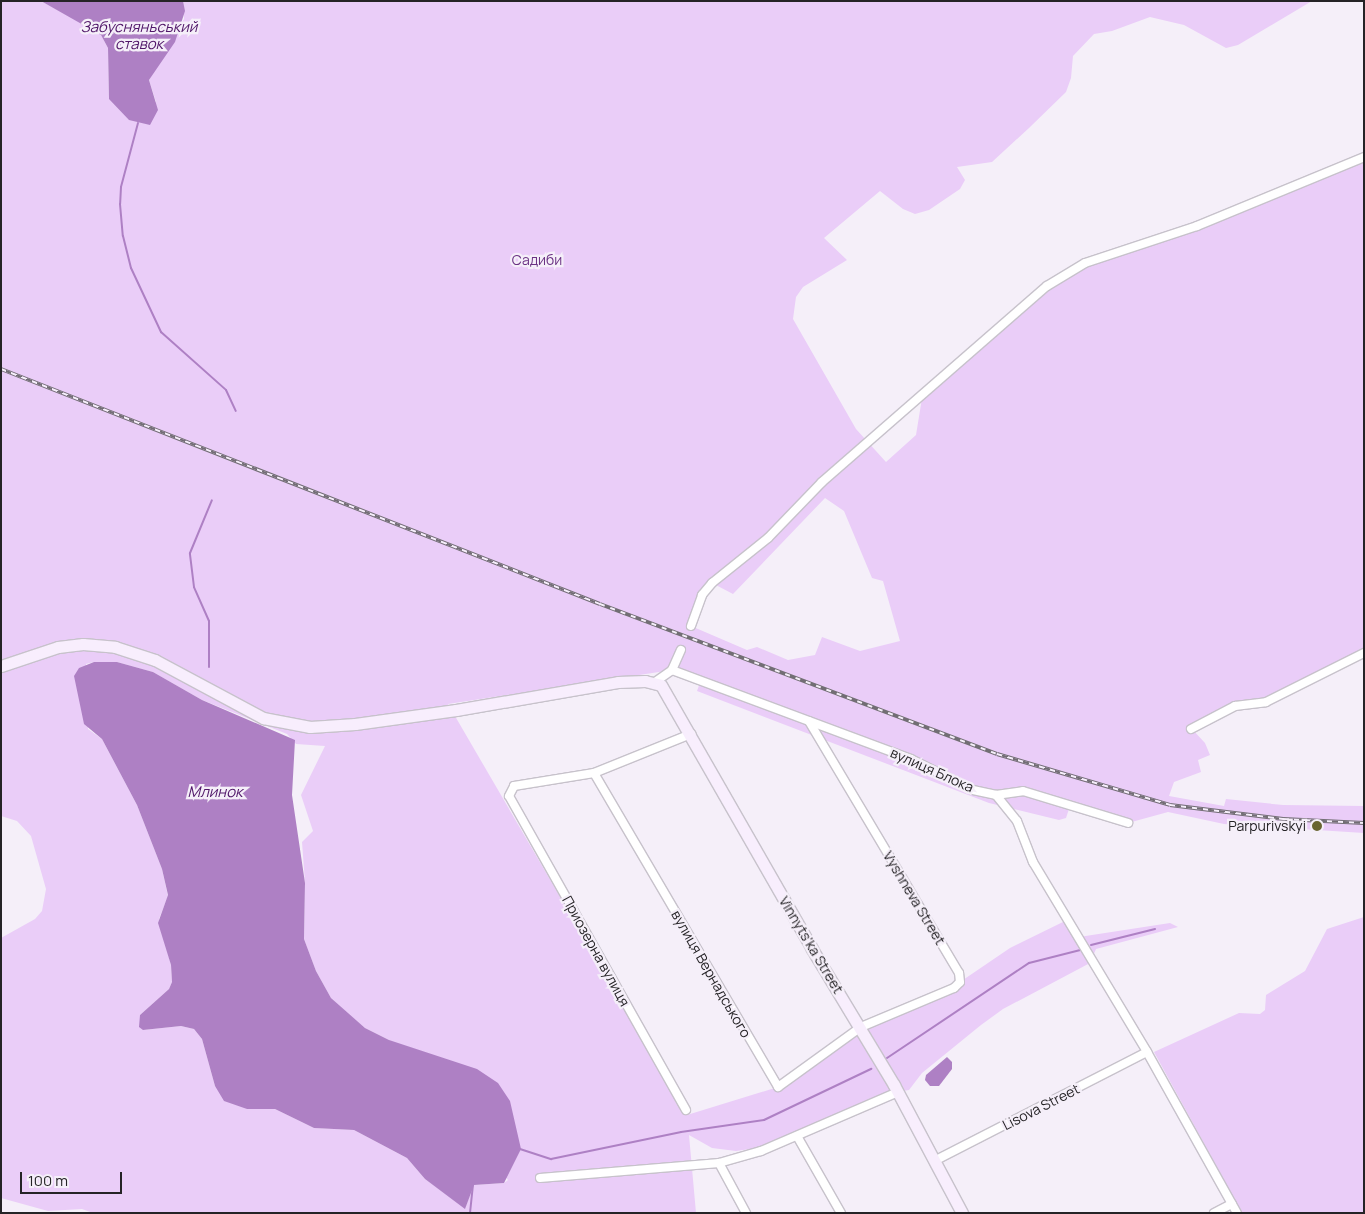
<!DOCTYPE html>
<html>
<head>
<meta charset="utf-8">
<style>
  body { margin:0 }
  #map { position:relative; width:1365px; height:1214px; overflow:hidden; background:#f5eff9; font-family:Manrope,sans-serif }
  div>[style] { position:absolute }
  .green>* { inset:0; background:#eacdf8 }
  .water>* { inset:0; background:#ae80c4 }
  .stream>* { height:2px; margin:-1px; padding:0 1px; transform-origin:1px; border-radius:1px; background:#ae80c4 }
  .roads { filter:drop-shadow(1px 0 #c7c2cb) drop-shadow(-1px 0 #c7c2cb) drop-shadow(0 1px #c7c2cb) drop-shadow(0 -1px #c7c2cb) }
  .street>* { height:8px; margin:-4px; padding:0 4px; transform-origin:4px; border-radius:4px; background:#fff }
  .secondary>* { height:11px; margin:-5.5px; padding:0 5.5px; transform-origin:5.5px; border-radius:5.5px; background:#f8eefd }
  .rail>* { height:4px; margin-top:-2px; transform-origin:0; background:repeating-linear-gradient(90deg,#f5eff9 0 5.5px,#726e74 0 11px); box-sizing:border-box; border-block:1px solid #726e74 }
  .dots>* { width:14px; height:14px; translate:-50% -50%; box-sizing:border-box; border:2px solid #f5eff9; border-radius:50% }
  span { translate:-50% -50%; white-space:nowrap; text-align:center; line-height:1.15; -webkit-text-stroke:4.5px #f5eff9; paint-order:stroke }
  .park-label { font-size:14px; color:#6a3183 }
  .street-label { font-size:14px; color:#252326 }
  .poi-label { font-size:14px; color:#252326 }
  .right { translate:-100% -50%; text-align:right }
  .water-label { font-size:15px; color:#511769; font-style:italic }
  .frame { position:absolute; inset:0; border:2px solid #252326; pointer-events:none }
  .scale { position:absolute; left:20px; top:1172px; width:102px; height:22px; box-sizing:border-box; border:2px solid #252326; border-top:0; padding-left:6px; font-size:15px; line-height:18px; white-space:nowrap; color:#252326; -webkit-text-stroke:4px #f5eff9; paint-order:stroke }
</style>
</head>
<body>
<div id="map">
  <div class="green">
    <i style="clip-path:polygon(evenodd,1px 1px,41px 1px,94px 29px,101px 35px,108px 48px,109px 99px,156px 102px,149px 80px,184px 19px,183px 1px,1312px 1px,1238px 45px,1226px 48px,1184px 25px,1150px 17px,1112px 31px,1094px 34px,1073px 56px,1071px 78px,1066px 92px,1029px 128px,992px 162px,957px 167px,965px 180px,960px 189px,929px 210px,915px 214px,903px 209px,880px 191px,824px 238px,847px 260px,803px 287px,796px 297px,793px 319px,856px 429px,886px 462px,916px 435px,923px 392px,1065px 274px,1364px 157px,1364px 653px,1266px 702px,1241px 704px,1192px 729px,1205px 743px,1210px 755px,1198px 760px,1201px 772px,1174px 782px,1169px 796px,1224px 806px,1226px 799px,1283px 805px,1364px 806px,1364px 833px,1224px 824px,1168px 812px,1128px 823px,1070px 806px,1066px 818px,1059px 820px,989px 803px,697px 691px,701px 680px,672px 670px,448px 704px,687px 1115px,778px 1087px,861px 1027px,960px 982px,1010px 948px,1067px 920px,1079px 937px,1170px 923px,1178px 927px,1096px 949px,1090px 963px,1003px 1009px,981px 1025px,922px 1073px,909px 1090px,897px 1092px,799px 1135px,757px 1148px,736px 1151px,712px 1148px,689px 1135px,696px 1213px,93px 1213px,82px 1209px,48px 1211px,1px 1198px,1px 938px,35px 919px,42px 911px,46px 889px,31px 836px,17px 821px,1px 816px,1px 1px,825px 498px,844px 511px,872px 578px,883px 581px,900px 641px,860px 651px,822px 637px,815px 655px,788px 660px,757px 647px,747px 650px,691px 626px,712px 583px,733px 594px,825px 498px,1px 1px,94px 662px,117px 662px,153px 672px,202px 700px,287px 734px,296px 744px,325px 746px,301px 795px,313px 831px,302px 842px,305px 883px,304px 939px,316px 971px,331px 998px,346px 1012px,365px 1028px,389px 1040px,508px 1180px,504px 1183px,474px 1185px,465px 1208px,425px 1179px,407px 1158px,354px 1130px,314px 1128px,275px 1109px,247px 1109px,215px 1086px,202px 1039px,194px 1029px,181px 1026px,143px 1030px,140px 1015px,169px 989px,172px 982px,171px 965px,159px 919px,168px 896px,162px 869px,137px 805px,102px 739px,88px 729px,86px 664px,94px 662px)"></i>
    <i style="clip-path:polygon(1364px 917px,1364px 1213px,1242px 1213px,1154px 1052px,1239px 1013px,1260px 1014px,1265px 1010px,1266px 995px,1305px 971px,1327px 929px)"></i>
  </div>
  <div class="water">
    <i style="clip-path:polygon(41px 1px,183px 1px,185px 11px,175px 42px,149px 80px,158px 110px,150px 125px,129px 120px,109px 99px,108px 48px,101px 35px)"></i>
    <i style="clip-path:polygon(94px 662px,117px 662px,153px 672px,202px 700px,295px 740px,292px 795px,305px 883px,304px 939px,316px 971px,331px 998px,365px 1028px,389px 1040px,477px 1069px,498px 1083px,510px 1101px,521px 1149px,504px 1183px,474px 1185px,465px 1209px,425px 1179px,407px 1158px,354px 1130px,314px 1128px,275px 1109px,247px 1109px,224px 1101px,215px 1086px,202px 1039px,194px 1029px,181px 1026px,143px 1030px,139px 1027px,140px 1015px,169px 989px,172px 982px,171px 965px,158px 923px,168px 895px,162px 869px,137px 805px,102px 739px,84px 724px,74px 676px,79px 668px)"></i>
    <i style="clip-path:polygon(947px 1057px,952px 1062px,952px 1069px,939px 1086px,930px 1086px,925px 1080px,926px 1075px)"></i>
  </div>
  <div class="stream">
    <i style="left:138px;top:123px;width:66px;rotate:104.9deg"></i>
    <i style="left:121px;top:187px;width:17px;rotate:93deg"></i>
    <i style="left:120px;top:204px;width:32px;rotate:85deg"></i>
    <i style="left:123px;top:236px;width:33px;rotate:76deg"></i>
    <i style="left:131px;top:268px;width:71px;rotate:64.9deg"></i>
    <i style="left:161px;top:332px;width:87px;rotate:41.7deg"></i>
    <i style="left:226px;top:390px;width:23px;rotate:65deg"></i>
    <i style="left:209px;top:667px;width:46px;rotate:-90deg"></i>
    <i style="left:209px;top:621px;width:37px;rotate:-114deg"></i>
    <i style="left:194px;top:587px;width:34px;rotate:-97deg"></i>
    <i style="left:190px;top:553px;width:57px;rotate:-67.5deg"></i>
    <i style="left:1091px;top:945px;width:66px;rotate:-14deg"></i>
    <i style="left:887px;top:1058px;width:171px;rotate:-33.8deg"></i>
    <i style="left:1029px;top:963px;width:53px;rotate:-14.3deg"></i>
    <i style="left:520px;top:1149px;width:33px;rotate:18deg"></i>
    <i style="left:551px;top:1159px;width:133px;rotate:-11.7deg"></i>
    <i style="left:681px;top:1132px;width:84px;rotate:-8.2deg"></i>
    <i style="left:764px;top:1120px;width:119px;rotate:-25.5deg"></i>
    <i style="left:470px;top:1213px;width:30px;rotate:-84deg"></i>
  </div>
  <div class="roads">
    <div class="street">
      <i style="left:691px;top:626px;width:33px;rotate:-70deg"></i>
      <i style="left:702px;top:595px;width:16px;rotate:-50deg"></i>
      <i style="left:712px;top:583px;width:72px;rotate:-38.8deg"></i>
      <i style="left:768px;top:538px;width:78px;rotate:-46deg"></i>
      <i style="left:822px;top:482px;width:298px;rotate:-41.1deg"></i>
      <i style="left:1047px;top:286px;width:44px;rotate:-31.2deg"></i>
      <i style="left:1085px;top:263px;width:118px;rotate:-18.3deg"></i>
      <i style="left:1197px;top:226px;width:181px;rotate:-22.4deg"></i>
      <i style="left:672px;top:670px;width:255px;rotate:20.4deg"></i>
      <i style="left:911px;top:759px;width:69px;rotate:26.6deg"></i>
      <i style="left:973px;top:790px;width:24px;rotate:12deg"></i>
      <i style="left:996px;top:795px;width:33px;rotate:51deg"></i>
      <i style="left:1017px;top:821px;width:44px;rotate:68.7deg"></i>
      <i style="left:1033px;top:862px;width:222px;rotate:59deg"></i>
      <i style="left:1147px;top:1052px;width:184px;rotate:60.8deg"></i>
      <i style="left:655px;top:682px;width:21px;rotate:-35deg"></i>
      <i style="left:672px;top:670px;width:22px;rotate:-66deg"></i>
      <i style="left:1191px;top:729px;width:50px;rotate:-27.6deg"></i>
      <i style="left:1235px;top:706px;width:31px;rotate:-7deg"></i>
      <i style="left:1266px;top:702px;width:110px;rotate:-26.6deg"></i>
      <i style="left:594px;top:773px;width:364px;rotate:59.6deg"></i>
      <i style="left:778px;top:1087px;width:102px;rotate:-35.9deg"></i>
      <i style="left:861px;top:1027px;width:101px;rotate:-22.8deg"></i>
      <i style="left:954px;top:988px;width:8px;rotate:-45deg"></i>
      <i style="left:960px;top:982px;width:9px;rotate:-96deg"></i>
      <i style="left:959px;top:973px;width:293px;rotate:-120.8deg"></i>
      <i style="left:996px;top:795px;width:27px;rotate:-8deg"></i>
      <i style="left:1023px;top:791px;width:110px;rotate:16.9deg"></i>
      <i style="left:686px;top:1110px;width:360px;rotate:-119.4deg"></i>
      <i style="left:509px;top:796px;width:11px;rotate:-63deg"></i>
      <i style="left:514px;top:786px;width:81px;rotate:-9.2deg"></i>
      <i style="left:594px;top:773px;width:105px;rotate:-21.9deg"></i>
      <i style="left:797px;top:1136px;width:89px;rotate:60.3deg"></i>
      <i style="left:934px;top:1161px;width:239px;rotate:-27.1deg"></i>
      <i style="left:719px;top:1163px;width:57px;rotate:61.6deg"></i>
      <i style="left:540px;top:1178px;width:180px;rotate:-4.8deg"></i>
      <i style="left:719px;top:1163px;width:44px;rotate:-15.9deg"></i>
      <i style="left:761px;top:1151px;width:149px;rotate:-23.3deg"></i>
      <i style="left:1214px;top:1213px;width:20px;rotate:-27deg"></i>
    </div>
    <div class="secondary">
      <i style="left:1px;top:666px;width:60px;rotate:-18.4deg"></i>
      <i style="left:58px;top:647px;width:25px;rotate:-7deg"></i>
      <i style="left:83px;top:644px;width:32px;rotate:5deg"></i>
      <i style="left:115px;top:647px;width:42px;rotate:18deg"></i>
      <i style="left:155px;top:660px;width:123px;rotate:28.2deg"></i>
      <i style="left:263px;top:718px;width:48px;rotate:10.8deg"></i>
      <i style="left:310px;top:727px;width:45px;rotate:-3.8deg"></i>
      <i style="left:355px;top:724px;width:102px;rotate:-7.9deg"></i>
      <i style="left:456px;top:710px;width:164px;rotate:-9.8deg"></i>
      <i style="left:618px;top:682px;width:27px;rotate:-2deg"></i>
      <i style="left:645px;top:681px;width:16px;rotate:14deg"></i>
      <i style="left:661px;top:685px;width:304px;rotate:60.2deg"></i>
      <i style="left:812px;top:949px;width:159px;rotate:58.9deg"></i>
      <i style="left:894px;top:1085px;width:145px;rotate:62deg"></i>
    </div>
  </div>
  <div class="rail">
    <i style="left:1px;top:369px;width:643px;rotate:21.42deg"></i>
    <i style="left:600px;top:604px;width:424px;rotate:20.7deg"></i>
    <i style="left:997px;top:754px;width:180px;rotate:16.4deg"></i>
    <i style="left:1170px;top:805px;width:114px;rotate:7.1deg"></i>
    <i style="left:1283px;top:819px;width:81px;rotate:2.8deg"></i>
  </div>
  <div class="dots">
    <i style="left:1317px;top:826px;background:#696431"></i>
  </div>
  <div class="park-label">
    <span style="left:537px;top:260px">Садиби</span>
  </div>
  <div class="street-label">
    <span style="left:932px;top:770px;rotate:24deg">вулиця Блока</span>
    <span style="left:914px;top:898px;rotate:59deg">Vyshneva Street</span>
    <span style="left:811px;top:945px;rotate:59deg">Vinnyts'ka Street</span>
    <span style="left:596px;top:951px;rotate:61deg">Приозерна вулиця</span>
    <span style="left:711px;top:974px;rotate:60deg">вулиця Вернадського</span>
    <span style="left:1041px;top:1107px;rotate:-27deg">Lisova Street</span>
  </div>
  <div class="poi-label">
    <span class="right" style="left:1306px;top:826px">Parpurivskyi</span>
  </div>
  <div class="water-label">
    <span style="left:139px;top:35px">Забусняньський<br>ставок</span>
    <span style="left:215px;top:792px">Млинок</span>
  </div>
  <div class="frame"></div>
  <div class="scale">100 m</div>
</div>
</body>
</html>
